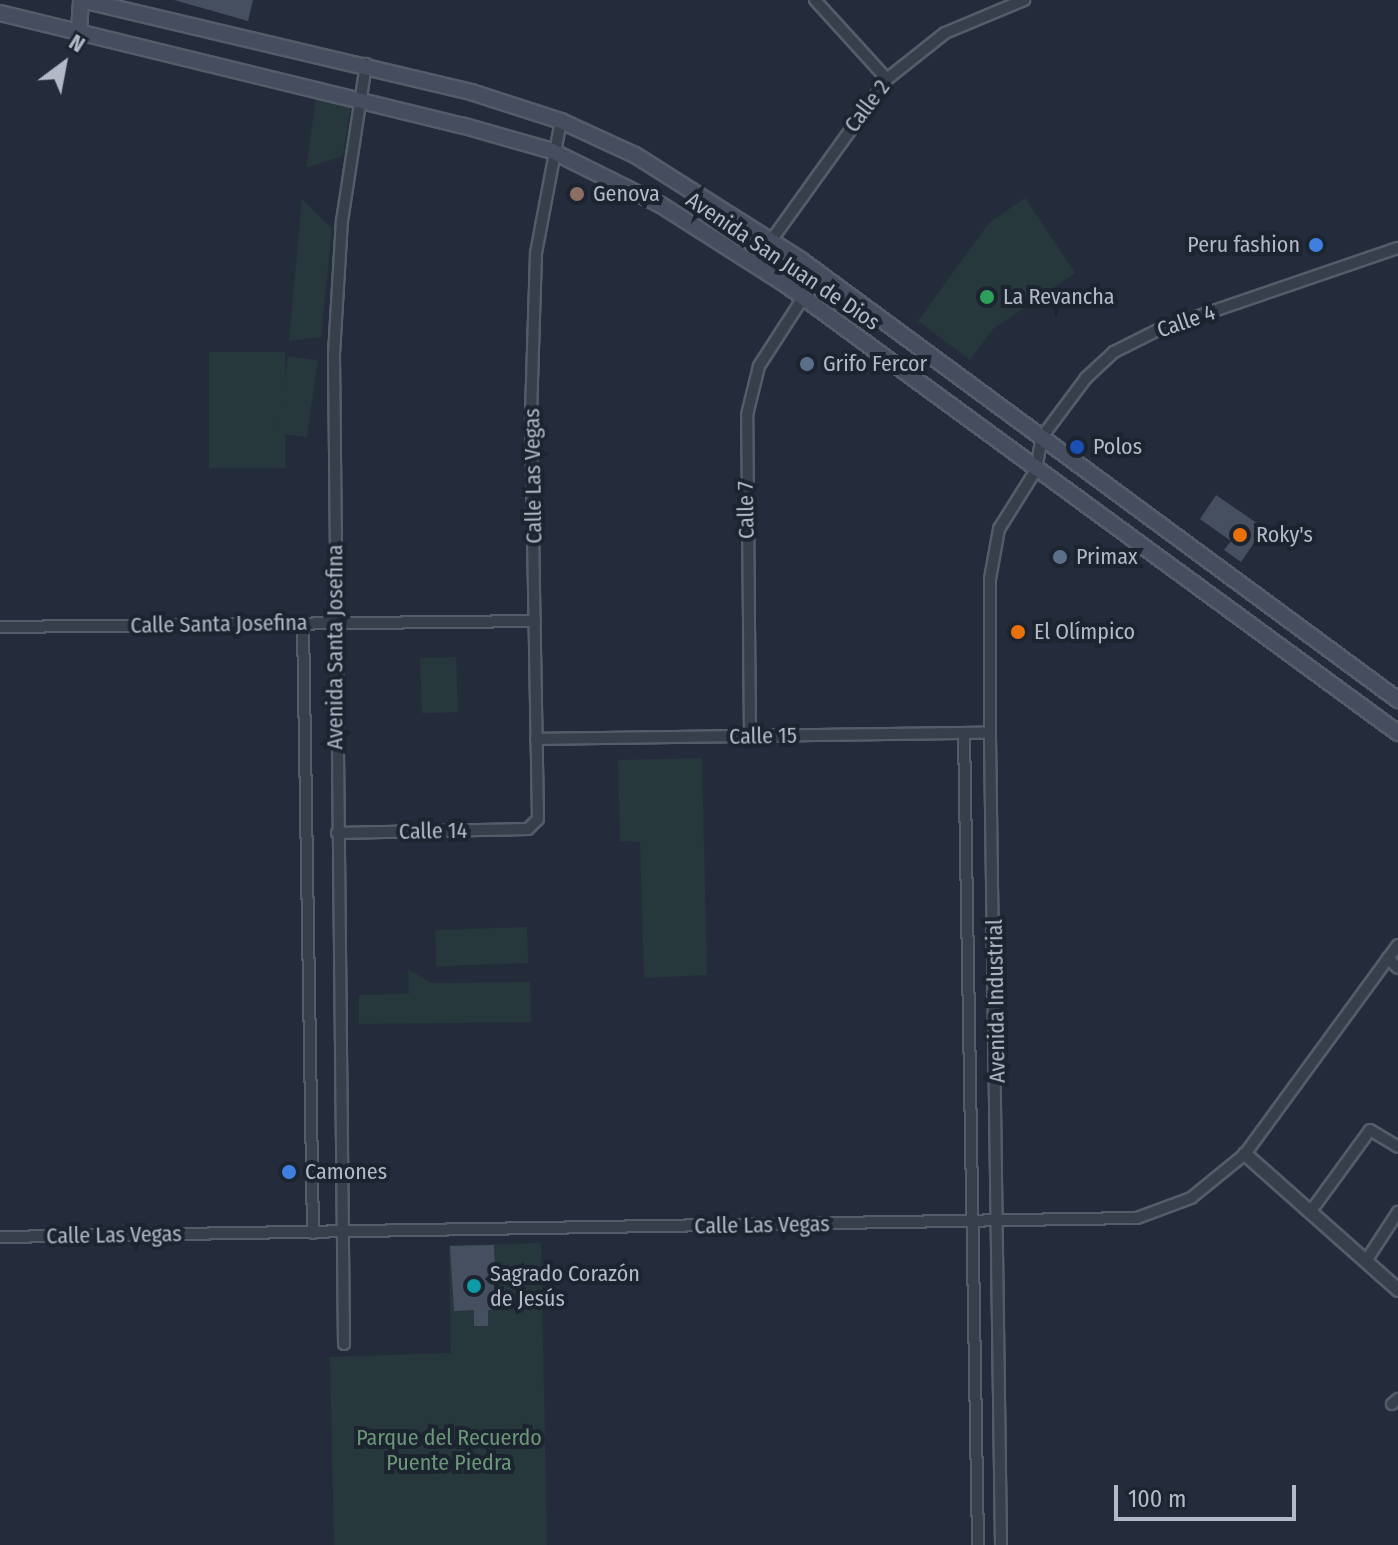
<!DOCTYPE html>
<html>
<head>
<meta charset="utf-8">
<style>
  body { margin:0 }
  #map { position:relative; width:1398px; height:1545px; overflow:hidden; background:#242c3b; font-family:"Fira Sans Condensed",sans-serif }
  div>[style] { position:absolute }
  .green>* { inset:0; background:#26383c; transform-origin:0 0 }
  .building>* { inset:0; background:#454f60 }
  .roads { filter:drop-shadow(2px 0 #555c69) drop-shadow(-2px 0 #555c69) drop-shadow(0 2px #555c69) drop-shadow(0 -2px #555c69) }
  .minor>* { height:10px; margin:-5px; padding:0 5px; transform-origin:5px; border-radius:5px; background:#373f4b }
  .tertiary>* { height:12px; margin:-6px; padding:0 6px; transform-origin:6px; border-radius:6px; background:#373f4b }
  .secondary>* { height:14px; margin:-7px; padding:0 7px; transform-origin:7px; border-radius:7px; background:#454d5e }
  .dots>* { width:22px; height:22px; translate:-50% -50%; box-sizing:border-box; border:4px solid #1c2430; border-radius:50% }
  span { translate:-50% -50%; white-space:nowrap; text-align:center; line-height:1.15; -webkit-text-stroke:8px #1c2430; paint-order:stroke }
  .street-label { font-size:22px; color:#b3b9c7 }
  .poi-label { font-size:22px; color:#b3b9c7 }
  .left { translate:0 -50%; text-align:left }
  .right { translate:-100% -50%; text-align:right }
  .park-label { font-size:22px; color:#6b9777 }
  .north { position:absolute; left:24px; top:24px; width:80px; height:80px; -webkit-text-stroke:6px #1c2430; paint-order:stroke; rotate:32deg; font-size:22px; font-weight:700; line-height:32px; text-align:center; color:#b3b9c7 }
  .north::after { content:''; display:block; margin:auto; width:28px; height:36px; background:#b3b9c7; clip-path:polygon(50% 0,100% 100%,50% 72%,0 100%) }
  .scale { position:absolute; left:1114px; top:1485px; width:182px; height:36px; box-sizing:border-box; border:4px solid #b3b9c7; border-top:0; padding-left:10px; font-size:24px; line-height:28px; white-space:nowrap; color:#b3b9c7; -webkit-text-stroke:6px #1c2430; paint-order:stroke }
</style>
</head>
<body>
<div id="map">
  <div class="green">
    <i style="clip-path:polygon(316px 98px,351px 104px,343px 156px,306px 168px)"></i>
    <i style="clip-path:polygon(1025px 198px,1075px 273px,993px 329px,970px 360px,918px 321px,989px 223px)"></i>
    <i style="clip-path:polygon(302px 199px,332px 229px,321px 337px,289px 341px)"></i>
    <i style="left:285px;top:352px;width:116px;height:76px;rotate:90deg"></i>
    <i style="left:288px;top:356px;width:30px;height:78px;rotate:8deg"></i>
    <i style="left:456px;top:657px;width:55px;height:36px;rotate:88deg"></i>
    <i style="clip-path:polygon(702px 758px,707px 975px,644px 978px,640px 842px,620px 841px,618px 760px)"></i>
    <i style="left:527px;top:927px;width:36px;height:92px;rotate:88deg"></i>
    <i style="clip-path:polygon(408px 969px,431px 983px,530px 982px,531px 1022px,359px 1024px,359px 995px,409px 994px)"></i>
    <i style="clip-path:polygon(541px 1243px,547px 1545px,334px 1545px,330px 1357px,451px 1353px,449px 1245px)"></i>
  </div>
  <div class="building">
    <i style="clip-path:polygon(174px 0,253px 0,248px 21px)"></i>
    <i style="clip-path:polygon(1216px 495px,1264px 528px,1241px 562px,1224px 550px,1231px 541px,1200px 519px)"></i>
    <i style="clip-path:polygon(494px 1245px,496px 1310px,488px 1310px,488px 1326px,474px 1326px,474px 1310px,454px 1311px,450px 1246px)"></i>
  </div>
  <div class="roads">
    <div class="minor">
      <i style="left:815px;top:0;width:107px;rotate:47.7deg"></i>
      <i style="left:755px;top:263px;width:226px;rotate:-54.3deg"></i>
      <i style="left:887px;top:79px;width:74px;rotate:-38.4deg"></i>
      <i style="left:945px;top:33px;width:86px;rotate:-22.7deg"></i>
      <i style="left:303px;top:623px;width:610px;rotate:89.06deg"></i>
      <i style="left:0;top:627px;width:535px;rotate:-0.64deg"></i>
      <i style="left:964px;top:733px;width:812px;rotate:89.01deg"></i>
      <i style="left:750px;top:736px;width:321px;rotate:-90.5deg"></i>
      <i style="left:747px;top:415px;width:50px;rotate:-76.2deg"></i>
      <i style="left:759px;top:366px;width:81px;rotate:-57.1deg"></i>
      <i style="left:536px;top:739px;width:454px;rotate:-0.8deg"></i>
      <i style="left:337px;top:833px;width:191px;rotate:-1.2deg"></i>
      <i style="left:528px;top:829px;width:14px;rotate:-45deg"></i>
      <i style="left:538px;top:819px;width:406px;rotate:-91deg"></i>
      <i style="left:531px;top:413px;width:160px;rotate:-88.2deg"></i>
      <i style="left:536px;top:253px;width:134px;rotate:-79.3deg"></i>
      <i style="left:1388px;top:958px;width:14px;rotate:45deg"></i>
      <i style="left:1311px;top:1211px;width:100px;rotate:-53.9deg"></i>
      <i style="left:1370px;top:1130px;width:33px;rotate:31deg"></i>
      <i style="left:0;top:1237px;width:1137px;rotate:-0.96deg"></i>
      <i style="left:1137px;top:1218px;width:58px;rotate:-20.3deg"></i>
      <i style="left:1191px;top:1198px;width:70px;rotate:-39.2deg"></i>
      <i style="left:1245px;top:1154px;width:259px;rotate:-53.8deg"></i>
      <i style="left:1366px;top:1261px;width:59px;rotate:-56.9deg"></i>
      <i style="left:344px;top:1344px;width:990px;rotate:-90.58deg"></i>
      <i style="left:334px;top:354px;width:133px;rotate:-86.6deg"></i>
      <i style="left:342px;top:221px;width:159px;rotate:-81.3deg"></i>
      <i style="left:1392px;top:1404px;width:8px;rotate:-40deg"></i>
      <i style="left:1001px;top:1545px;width:812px;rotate:-90.78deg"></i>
      <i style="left:990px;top:733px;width:154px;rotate:-90deg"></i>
      <i style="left:990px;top:579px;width:51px;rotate:-79.8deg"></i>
      <i style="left:999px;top:529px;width:70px;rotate:-57.9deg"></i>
      <i style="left:1036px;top:470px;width:34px;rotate:-80deg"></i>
      <i style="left:1042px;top:437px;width:74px;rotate:-53.3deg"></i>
      <i style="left:1086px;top:378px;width:38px;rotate:-43deg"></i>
      <i style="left:1114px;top:352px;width:49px;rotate:-26.6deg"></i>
      <i style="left:1158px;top:330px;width:254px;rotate:-18.9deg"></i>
    </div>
    <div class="tertiary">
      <i style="left:1245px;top:1154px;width:205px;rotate:41.6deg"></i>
    </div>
    <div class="secondary">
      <i style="left:82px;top:0;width:400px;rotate:13.3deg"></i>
      <i style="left:471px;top:92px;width:95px;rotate:17.9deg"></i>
      <i style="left:561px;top:121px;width:81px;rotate:24.7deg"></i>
      <i style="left:635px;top:155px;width:196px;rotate:32.3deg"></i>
      <i style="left:801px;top:260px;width:742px;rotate:36.39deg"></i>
      <i style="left:0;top:13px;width:474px;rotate:13.7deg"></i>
      <i style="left:461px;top:125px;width:95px;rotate:15.9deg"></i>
      <i style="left:552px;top:151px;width:122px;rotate:26.4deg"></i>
      <i style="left:661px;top:205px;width:147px;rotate:32.5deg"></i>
      <i style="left:785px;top:284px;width:760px;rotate:36.22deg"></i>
      <i style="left:79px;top:30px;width:30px;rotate:-86deg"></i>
    </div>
  </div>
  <div class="dots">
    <i style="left:577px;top:194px;background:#8d6e63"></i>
    <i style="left:1316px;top:245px;background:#3f7fe0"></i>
    <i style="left:987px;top:297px;background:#2e9e5b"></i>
    <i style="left:807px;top:364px;background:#5c6f8a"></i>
    <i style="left:1077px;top:447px;background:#1a4fb4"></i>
    <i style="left:1240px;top:535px;background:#e8710a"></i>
    <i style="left:1060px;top:557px;background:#5c6f8a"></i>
    <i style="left:1018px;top:632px;background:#e8710a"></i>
    <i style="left:289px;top:1172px;background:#3f7fe0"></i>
    <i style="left:474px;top:1286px;background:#0f9aa8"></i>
  </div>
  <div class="street-label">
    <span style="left:867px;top:106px;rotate:-53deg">Calle 2</span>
    <span style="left:783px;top:261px;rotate:34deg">Avenida San Juan de Dios</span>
    <span style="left:1186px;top:321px;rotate:-19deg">Calle 4</span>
    <span style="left:533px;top:476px;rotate:-91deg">Calle Las Vegas</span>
    <span style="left:746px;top:510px;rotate:-91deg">Calle 7</span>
    <span style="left:219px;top:624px;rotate:-1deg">Calle Santa Josefina</span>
    <span style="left:335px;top:647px;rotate:-90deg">Avenida Santa Josefina</span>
    <span style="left:763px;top:736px;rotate:-1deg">Calle 15</span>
    <span style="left:433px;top:831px;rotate:-1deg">Calle 14</span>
    <span style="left:996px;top:1001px;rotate:-91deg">Avenida Industrial</span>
    <span style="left:762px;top:1225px;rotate:-1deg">Calle Las Vegas</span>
    <span style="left:114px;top:1235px;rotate:-1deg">Calle Las Vegas</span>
  </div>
  <div class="poi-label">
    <span class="left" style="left:593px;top:194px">Genova</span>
    <span class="right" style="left:1300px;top:245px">Peru fashion</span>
    <span class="left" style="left:1003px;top:297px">La Revancha</span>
    <span class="left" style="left:823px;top:364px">Grifo Fercor</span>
    <span class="left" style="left:1093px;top:447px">Polos</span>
    <span class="left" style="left:1256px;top:535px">Roky's</span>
    <span class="left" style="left:1076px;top:557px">Primax</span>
    <span class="left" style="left:1034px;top:632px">El Olímpico</span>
    <span class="left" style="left:305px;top:1172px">Camones</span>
    <span class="left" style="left:490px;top:1286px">Sagrado Corazón<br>de Jesús</span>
  </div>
  <div class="park-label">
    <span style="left:449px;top:1450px">Parque del Recuerdo<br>Puente Piedra</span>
  </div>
  <div class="north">N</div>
  <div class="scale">100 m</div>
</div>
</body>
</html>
